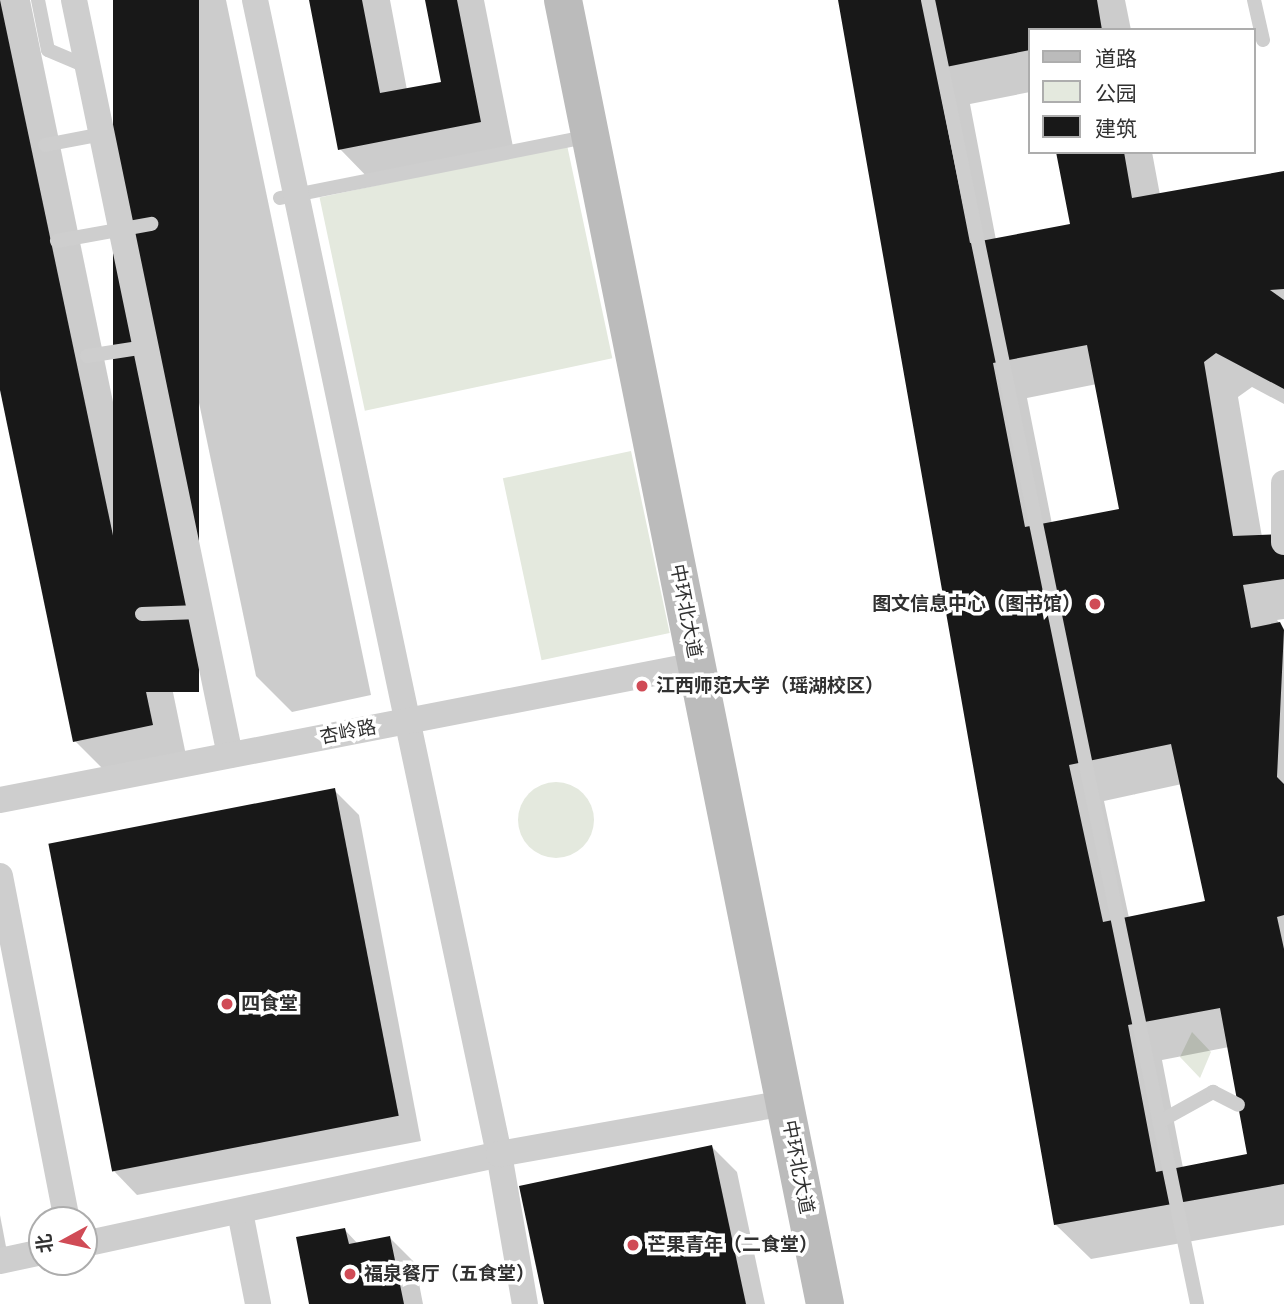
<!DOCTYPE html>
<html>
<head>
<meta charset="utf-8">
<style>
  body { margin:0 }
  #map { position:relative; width:1284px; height:1304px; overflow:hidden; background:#fff; font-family:"PT Sans Narrow","Noto Sans SC",sans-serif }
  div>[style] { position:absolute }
  .green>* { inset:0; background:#e4e9de; transform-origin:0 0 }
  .round { border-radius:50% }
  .shadow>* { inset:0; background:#0003 }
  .building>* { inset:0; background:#181818; transform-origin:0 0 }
  .lane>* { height:14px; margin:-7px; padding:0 7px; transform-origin:7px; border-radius:7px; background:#cecece }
  .street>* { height:26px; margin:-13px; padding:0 13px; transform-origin:13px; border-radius:13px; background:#cecece }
  .secondary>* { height:38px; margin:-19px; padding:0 19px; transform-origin:19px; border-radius:19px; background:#bbb }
  .dots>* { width:19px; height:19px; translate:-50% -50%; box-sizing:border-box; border:4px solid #fff; border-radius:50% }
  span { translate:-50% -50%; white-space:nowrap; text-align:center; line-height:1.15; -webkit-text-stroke:7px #fff; paint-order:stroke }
  .poi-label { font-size:19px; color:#313131; font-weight:700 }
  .right { translate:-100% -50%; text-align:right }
  .left { translate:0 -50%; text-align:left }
  .street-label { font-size:19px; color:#313131 }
  .legend { position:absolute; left:1028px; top:28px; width:228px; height:126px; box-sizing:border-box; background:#fff; border:2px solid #adadad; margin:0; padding:9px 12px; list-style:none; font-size:21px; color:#313131 }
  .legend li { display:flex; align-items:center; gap:14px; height:35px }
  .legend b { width:35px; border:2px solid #adadad }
  .north { position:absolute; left:28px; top:1206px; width:70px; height:70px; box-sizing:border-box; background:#fff; border:2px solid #adadad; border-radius:50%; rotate:262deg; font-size:19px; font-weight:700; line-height:28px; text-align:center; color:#313131 }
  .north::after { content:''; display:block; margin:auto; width:24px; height:32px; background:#d04b56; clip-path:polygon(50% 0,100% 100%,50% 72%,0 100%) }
</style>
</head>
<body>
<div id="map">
  <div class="green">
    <i style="left:567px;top:145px;width:218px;height:253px;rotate:78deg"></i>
    <i style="left:631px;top:451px;width:186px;height:131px;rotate:78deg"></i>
    <i class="round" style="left:518px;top:782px;width:76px;height:76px"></i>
    <i style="clip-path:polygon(1192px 1032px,1211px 1052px,1200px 1078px,1180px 1057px)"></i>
  </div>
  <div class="shadow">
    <i style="clip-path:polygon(0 0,30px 0,187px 760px,110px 776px,75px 741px,0 381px)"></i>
    <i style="clip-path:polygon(115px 0,226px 0,371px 695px,292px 712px,256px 676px)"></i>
    <i style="clip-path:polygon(311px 0,390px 0,407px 90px,443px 84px,427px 0,484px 0,515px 157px,375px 185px,340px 149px)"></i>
    <i style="clip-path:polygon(evenodd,839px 0,1125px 0,1131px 30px,1030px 30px,1030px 92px,970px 104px,996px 240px,1072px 225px,1058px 152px,1152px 152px,1160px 195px,1284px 173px,1284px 404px,1252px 387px,1238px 397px,1262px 537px,1284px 536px,1284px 619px,1277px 620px,1284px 629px,1284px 1225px,1091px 1259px,1055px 1224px,839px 0,1097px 384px,1121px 510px,1052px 524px,1027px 398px,1097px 384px,839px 0,1182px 784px,1207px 902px,1129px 918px,1104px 801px,1182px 784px,839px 0,1229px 1047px,1249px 1156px,1183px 1168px,1162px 1060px,1229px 1047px)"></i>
    <i style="clip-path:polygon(334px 790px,359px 815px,421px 1141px,137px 1195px,113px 1170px)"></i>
    <i style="clip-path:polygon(712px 1147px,737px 1172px,765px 1304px,546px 1304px)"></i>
    <i style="clip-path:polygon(0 1215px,8px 1257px,0 1259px)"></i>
    <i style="clip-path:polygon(345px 1230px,358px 1244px,390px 1238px,415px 1263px,423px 1304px,310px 1304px)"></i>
  </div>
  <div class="building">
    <i style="clip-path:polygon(0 0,153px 725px,73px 742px,0 390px)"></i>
    <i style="left:113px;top:0;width:86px;height:692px"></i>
    <i style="clip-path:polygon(309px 0,362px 0,380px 93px,441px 82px,425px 0,457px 0,481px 122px,338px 150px)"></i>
    <i style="clip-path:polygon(evenodd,838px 0,1097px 0,1102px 30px,1030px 30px,1030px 50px,936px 69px,970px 243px,1070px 224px,1056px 152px,1124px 152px,1132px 198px,1284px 171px,1284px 289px,1270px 290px,1284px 300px,1284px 389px,1216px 353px,1204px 362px,1233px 536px,1284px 534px,1284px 579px,1243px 585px,1251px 628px,1280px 622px,1284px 630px,1277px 777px,1284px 784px,1284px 915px,1277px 917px,1284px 949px,1284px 1184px,1054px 1225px,838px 0,1087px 345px,1119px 509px,1025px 527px,993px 363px,1087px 345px,838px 0,1171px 744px,1205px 901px,1103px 922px,1069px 765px,1171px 744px,838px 0,1220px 1008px,1247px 1154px,1156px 1172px,1128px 1025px,1220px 1008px)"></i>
    <i style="left:335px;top:788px;width:334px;height:292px;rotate:79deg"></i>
    <i style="clip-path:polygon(712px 1145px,746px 1304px,544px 1304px,519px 1186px)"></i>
    <i style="clip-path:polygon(345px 1228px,349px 1244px,390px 1236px,404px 1304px,309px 1304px,296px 1237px)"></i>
  </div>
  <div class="lane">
    <i style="left:38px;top:0;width:51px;rotate:78.7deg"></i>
    <i style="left:48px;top:50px;width:43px;rotate:23deg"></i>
    <i style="left:928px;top:0;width:1331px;rotate:78.34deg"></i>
    <i style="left:1254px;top:0;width:41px;rotate:77.3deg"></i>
    <i style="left:45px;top:145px;width:58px;rotate:-10.9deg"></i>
    <i style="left:280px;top:198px;width:316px;rotate:-11.3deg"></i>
    <i style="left:57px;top:241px;width:96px;rotate:-10.3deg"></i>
    <i style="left:87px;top:356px;width:59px;rotate:-8.8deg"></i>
    <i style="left:142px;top:614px;width:58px;rotate:-2deg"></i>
    <i style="left:1159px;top:1122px;width:62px;rotate:-29.1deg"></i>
    <i style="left:1213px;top:1092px;width:28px;rotate:27deg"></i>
  </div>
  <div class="street">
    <i style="left:74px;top:0;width:771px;rotate:78.33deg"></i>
    <i style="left:255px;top:0;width:1180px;rotate:78.06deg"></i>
    <i style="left:499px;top:1154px;width:152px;rotate:80.2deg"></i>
    <i style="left:1284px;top:483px;width:59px;rotate:90deg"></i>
    <i style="left:0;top:800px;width:709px;rotate:-10.98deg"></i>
    <i style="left:0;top:876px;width:350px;rotate:79deg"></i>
    <i style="left:240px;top:1212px;width:94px;rotate:78.9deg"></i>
    <i style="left:84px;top:1244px;width:425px;rotate:-12.2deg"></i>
    <i style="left:499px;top:1154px;width:291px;rotate:-10.1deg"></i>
    <i style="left:0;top:1261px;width:43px;rotate:-12.1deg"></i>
  </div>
  <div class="secondary">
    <i style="left:563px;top:0;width:1330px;rotate:78.64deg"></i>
  </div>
  <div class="dots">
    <i style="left:1095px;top:604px;background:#d04b56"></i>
    <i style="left:642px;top:686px;background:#d04b56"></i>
    <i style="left:227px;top:1004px;background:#d04b56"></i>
    <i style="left:633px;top:1245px;background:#d04b56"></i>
    <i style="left:350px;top:1274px;background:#d04b56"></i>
  </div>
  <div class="poi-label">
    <span class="right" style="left:1081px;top:604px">图文信息中心（图书馆）</span>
    <span class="left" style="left:656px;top:686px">江西师范大学（瑶湖校区）</span>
    <span class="left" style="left:241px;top:1004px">四食堂</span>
    <span class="left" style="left:647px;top:1245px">芒果青年（二食堂）</span>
    <span class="left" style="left:364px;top:1274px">福泉餐厅（五食堂）</span>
  </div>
  <div class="street-label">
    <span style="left:686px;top:611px;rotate:79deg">中环北大道</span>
    <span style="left:348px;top:732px;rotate:-11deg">杏岭路</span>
    <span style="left:798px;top:1167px;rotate:79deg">中环北大道</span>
  </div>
  <ul class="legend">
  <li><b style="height:9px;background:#bbb"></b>道路</li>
  <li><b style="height:19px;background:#e4e9de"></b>公园</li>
  <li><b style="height:19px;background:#181818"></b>建筑</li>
  </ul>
  <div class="north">北</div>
</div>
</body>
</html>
